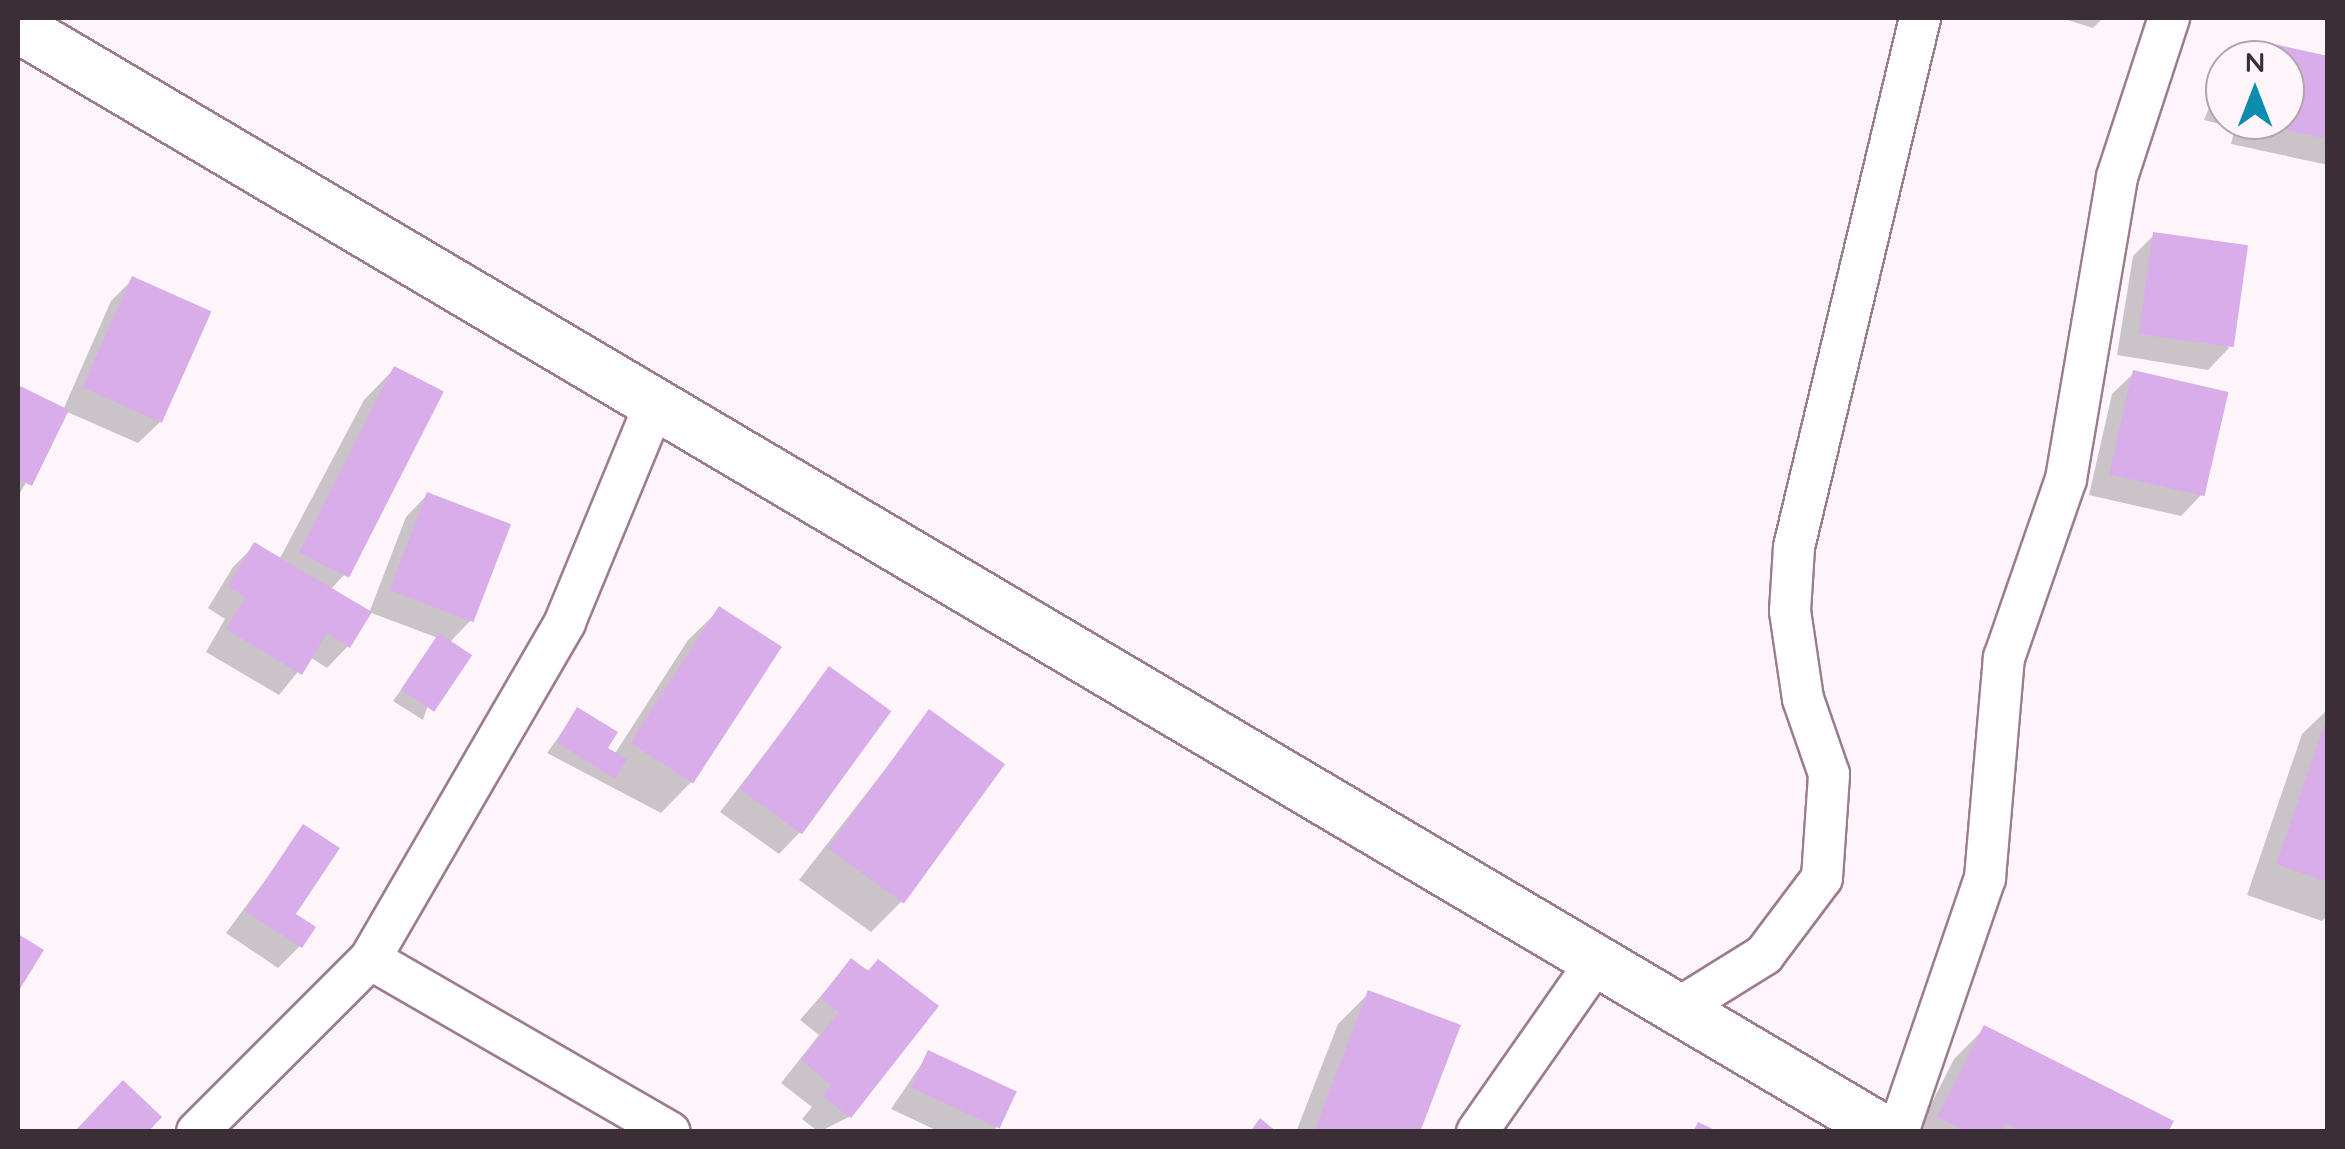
<!DOCTYPE html>
<html>
<head>
<meta charset="utf-8">
<style>
  body { margin:0 }
  #map { position:relative; width:2345px; height:1149px; overflow:hidden; background:#fdf5fa; font-family:Quicksand,sans-serif }
  div>[style] { position:absolute }
  .shadow>* { inset:0; background:#0003 }
  .building>* { inset:0; background:#d9ade9; transform-origin:0 0 }
  .roads { filter:drop-shadow(2px 0 #9c7d90) drop-shadow(-2px 0 #9c7d90) drop-shadow(0 2px #9c7d90) drop-shadow(0 -2px #9c7d90) }
  .minor>* { height:40px; margin:-20px; padding:0 20px; transform-origin:20px; border-radius:20px; background:#fff }
  .tertiary>* { height:50px; margin:-25px; padding:0 25px; transform-origin:25px; border-radius:25px; background:#fff }
  span { translate:-50% -50%; white-space:nowrap; text-align:center; line-height:1.15; -webkit-text-stroke:10px #fdf5fa; paint-order:stroke }
  .frame { position:absolute; inset:0; border:20px solid #3b2e36; pointer-events:none }
  .north { position:absolute; left:2205px; top:40px; width:100px; height:100px; box-sizing:border-box; background:#fdf5fa; border:2px solid #afa5ac; border-radius:50%; rotate:0deg; font-size:28px; font-weight:700; line-height:40px; text-align:center; color:#3b2e36 }
  .north::after { content:''; display:block; margin:auto; width:35px; height:45px; background:#0d8cad; clip-path:polygon(50% 0,100% 100%,50% 72%,0 100%) }
</style>
</head>
<body>
<div id="map">
  <div class="shadow">
    <i style="clip-path:polygon(2061px 18px,2103px 18px,2093px 28px)"></i>
    <i style="clip-path:polygon(2266px 45px,2328px 59px,2328px 165px,2231px 144px,2235px 128px,2204px 120px,2225px 68px,2225px 120px,2285px 120px,2285px 60px,2251px 60px)"></i>
    <i style="clip-path:polygon(2154px 235px,2229px 348px,2208px 370px,2117px 355px,2133px 256px)"></i>
    <i style="clip-path:polygon(133px 279px,160px 422px,138px 443px,65px 411px,18px 497px,18px 388px,63px 410px,111px 301px)"></i>
    <i style="clip-path:polygon(394px 369px,345px 574px,330px 590px,369px 613px,406px 517px,427px 495px,471px 620px,449px 643px,423px 720px,393px 701px,438px 638px,369px 612px,348px 646px,327px 668px,310px 657px,279px 695px,206px 652px,225px 619px,208px 608px,233px 567px,255px 545px,279px 560px,364px 400px)"></i>
    <i style="clip-path:polygon(2134px 373px,2202px 494px,2181px 516px,2089px 495px,2112px 394px)"></i>
    <i style="clip-path:polygon(719px 610px,691px 782px,661px 813px,547px 753px,578px 710px,614px 755px,688px 640px)"></i>
    <i style="clip-path:polygon(829px 670px,800px 832px,779px 854px,720px 812px)"></i>
    <i style="clip-path:polygon(2328px 709px,2328px 915px,2322px 921px,2247px 895px,2302px 734px)"></i>
    <i style="clip-path:polygon(929px 713px,902px 901px,871px 932px,799px 880px)"></i>
    <i style="clip-path:polygon(304px 828px,293px 915px,300px 946px,278px 968px,226px 933px)"></i>
    <i style="clip-path:polygon(851px 961px,936px 1006px,849px 1117px,819px 1132px,802px 1119px,812px 1107px,781px 1083px,819px 1035px,800px 1020px)"></i>
    <i style="clip-path:polygon(1369px 993px,1417px 1132px,1296px 1132px,1338px 1024px)"></i>
    <i style="clip-path:polygon(1985px 1028px,2165px 1132px,1917px 1132px,1954px 1059px)"></i>
    <i style="clip-path:polygon(929px 1053px,998px 1126px,992px 1132px,940px 1132px,891px 1109px)"></i>
  </div>
  <div class="building">
    <i style="clip-path:polygon(2265px 42px,2328px 56px,2328px 139px,2248px 122px,2285px 120px,2285px 60px,2261px 60px)"></i>
    <i style="left:2153px;top:232px;width:96px;height:103px;rotate:8deg"></i>
    <i style="left:132px;top:276px;width:87px;height:122px;rotate:24deg"></i>
    <i style="left:394px;top:366px;width:56px;height:209px;rotate:27deg"></i>
    <i style="left:2133px;top:370px;width:98px;height:107px;rotate:13deg"></i>
    <i style="clip-path:polygon(18px 385px,69px 410px,32px 486px,18px 479px)"></i>
    <i style="left:427px;top:492px;width:90px;height:105px;rotate:21deg"></i>
    <i style="clip-path:polygon(254px 542px,372px 612px,350px 648px,327px 633px,302px 675px,226px 629px,245px 597px,228px 586px)"></i>
    <i style="left:719px;top:606px;width:75px;height:163px;rotate:33deg"></i>
    <i style="left:439px;top:633px;width:40px;height:68px;rotate:34deg"></i>
    <i style="left:829px;top:666px;width:77px;height:152px;rotate:36deg"></i>
    <i style="clip-path:polygon(577px 707px,618px 732px,608px 748px,627px 759px,615px 779px,556px 742px)"></i>
    <i style="left:929px;top:709px;width:94px;height:172px;rotate:36deg"></i>
    <i style="clip-path:polygon(2327px 717px,2328px 717px,2328px 882px,2276px 864px)"></i>
    <i style="clip-path:polygon(303px 824px,340px 848px,296px 914px,316px 927px,302px 948px,245px 911px)"></i>
    <i style="clip-path:polygon(18px 934px,44px 950px,18px 992px)"></i>
    <i style="clip-path:polygon(851px 958px,868px 971px,878px 959px,939px 1006px,851px 1118px,822px 1096px,831px 1085px,801px 1060px,839px 1012px,820px 998px)"></i>
    <i style="clip-path:polygon(1368px 990px,1461px 1025px,1420px 1132px,1314px 1132px)"></i>
    <i style="clip-path:polygon(1984px 1025px,2174px 1121px,2168px 1132px,2022px 1132px,2006px 1123px,2002px 1132px,1967px 1132px,1937px 1117px)"></i>
    <i style="left:928px;top:1050px;width:98px;height:41px;rotate:25deg"></i>
    <i style="clip-path:polygon(123px 1080px,162px 1117px,148px 1132px,74px 1132px)"></i>
    <i style="clip-path:polygon(1260px 1118px,1277px 1132px,1250px 1132px)"></i>
    <i style="clip-path:polygon(1698px 1122px,1719px 1132px,1693px 1132px)"></i>
  </div>
  <div class="roads">
    <div class="minor">
      <i style="left:370px;top:959px;width:346px;rotate:30deg"></i>
      <i style="left:1682px;top:1006px;width:97px;rotate:-31.9deg"></i>
      <i style="left:1764px;top:955px;width:96px;rotate:-53deg"></i>
      <i style="left:1822px;top:878px;width:104px;rotate:-86.1deg"></i>
      <i style="left:1829px;top:774px;width:79px;rotate:-109.1deg"></i>
      <i style="left:1803px;top:699px;width:89px;rotate:-98.4deg"></i>
      <i style="left:1790px;top:611px;width:64px;rotate:-86.4deg"></i>
      <i style="left:1794px;top:547px;width:544px;rotate:-76.6deg"></i>
      <i style="left:197px;top:1132px;width:245px;rotate:-45deg"></i>
      <i style="left:370px;top:959px;width:389px;rotate:-59.9deg"></i>
      <i style="left:565px;top:622px;width:236px;rotate:-67.6deg"></i>
      <i style="left:1477px;top:1132px;width:211px;rotate:-55deg"></i>
      <i style="left:1898px;top:1132px;width:268px;rotate:-71.1deg"></i>
      <i style="left:1985px;top:878px;width:221px;rotate:-85.1deg"></i>
      <i style="left:2004px;top:658px;width:189px;rotate:-70.9deg"></i>
      <i style="left:2066px;top:479px;width:306px;rotate:-80.4deg"></i>
      <i style="left:2117px;top:177px;width:167px;rotate:-71.9deg"></i>
    </div>
    <div class="tertiary">
      <i style="left:18px;top:27px;width:2170px;rotate:30.61deg"></i>
    </div>
  </div>
  <div class="frame"></div>
  <div class="north">N</div>
</div>
</body>
</html>
